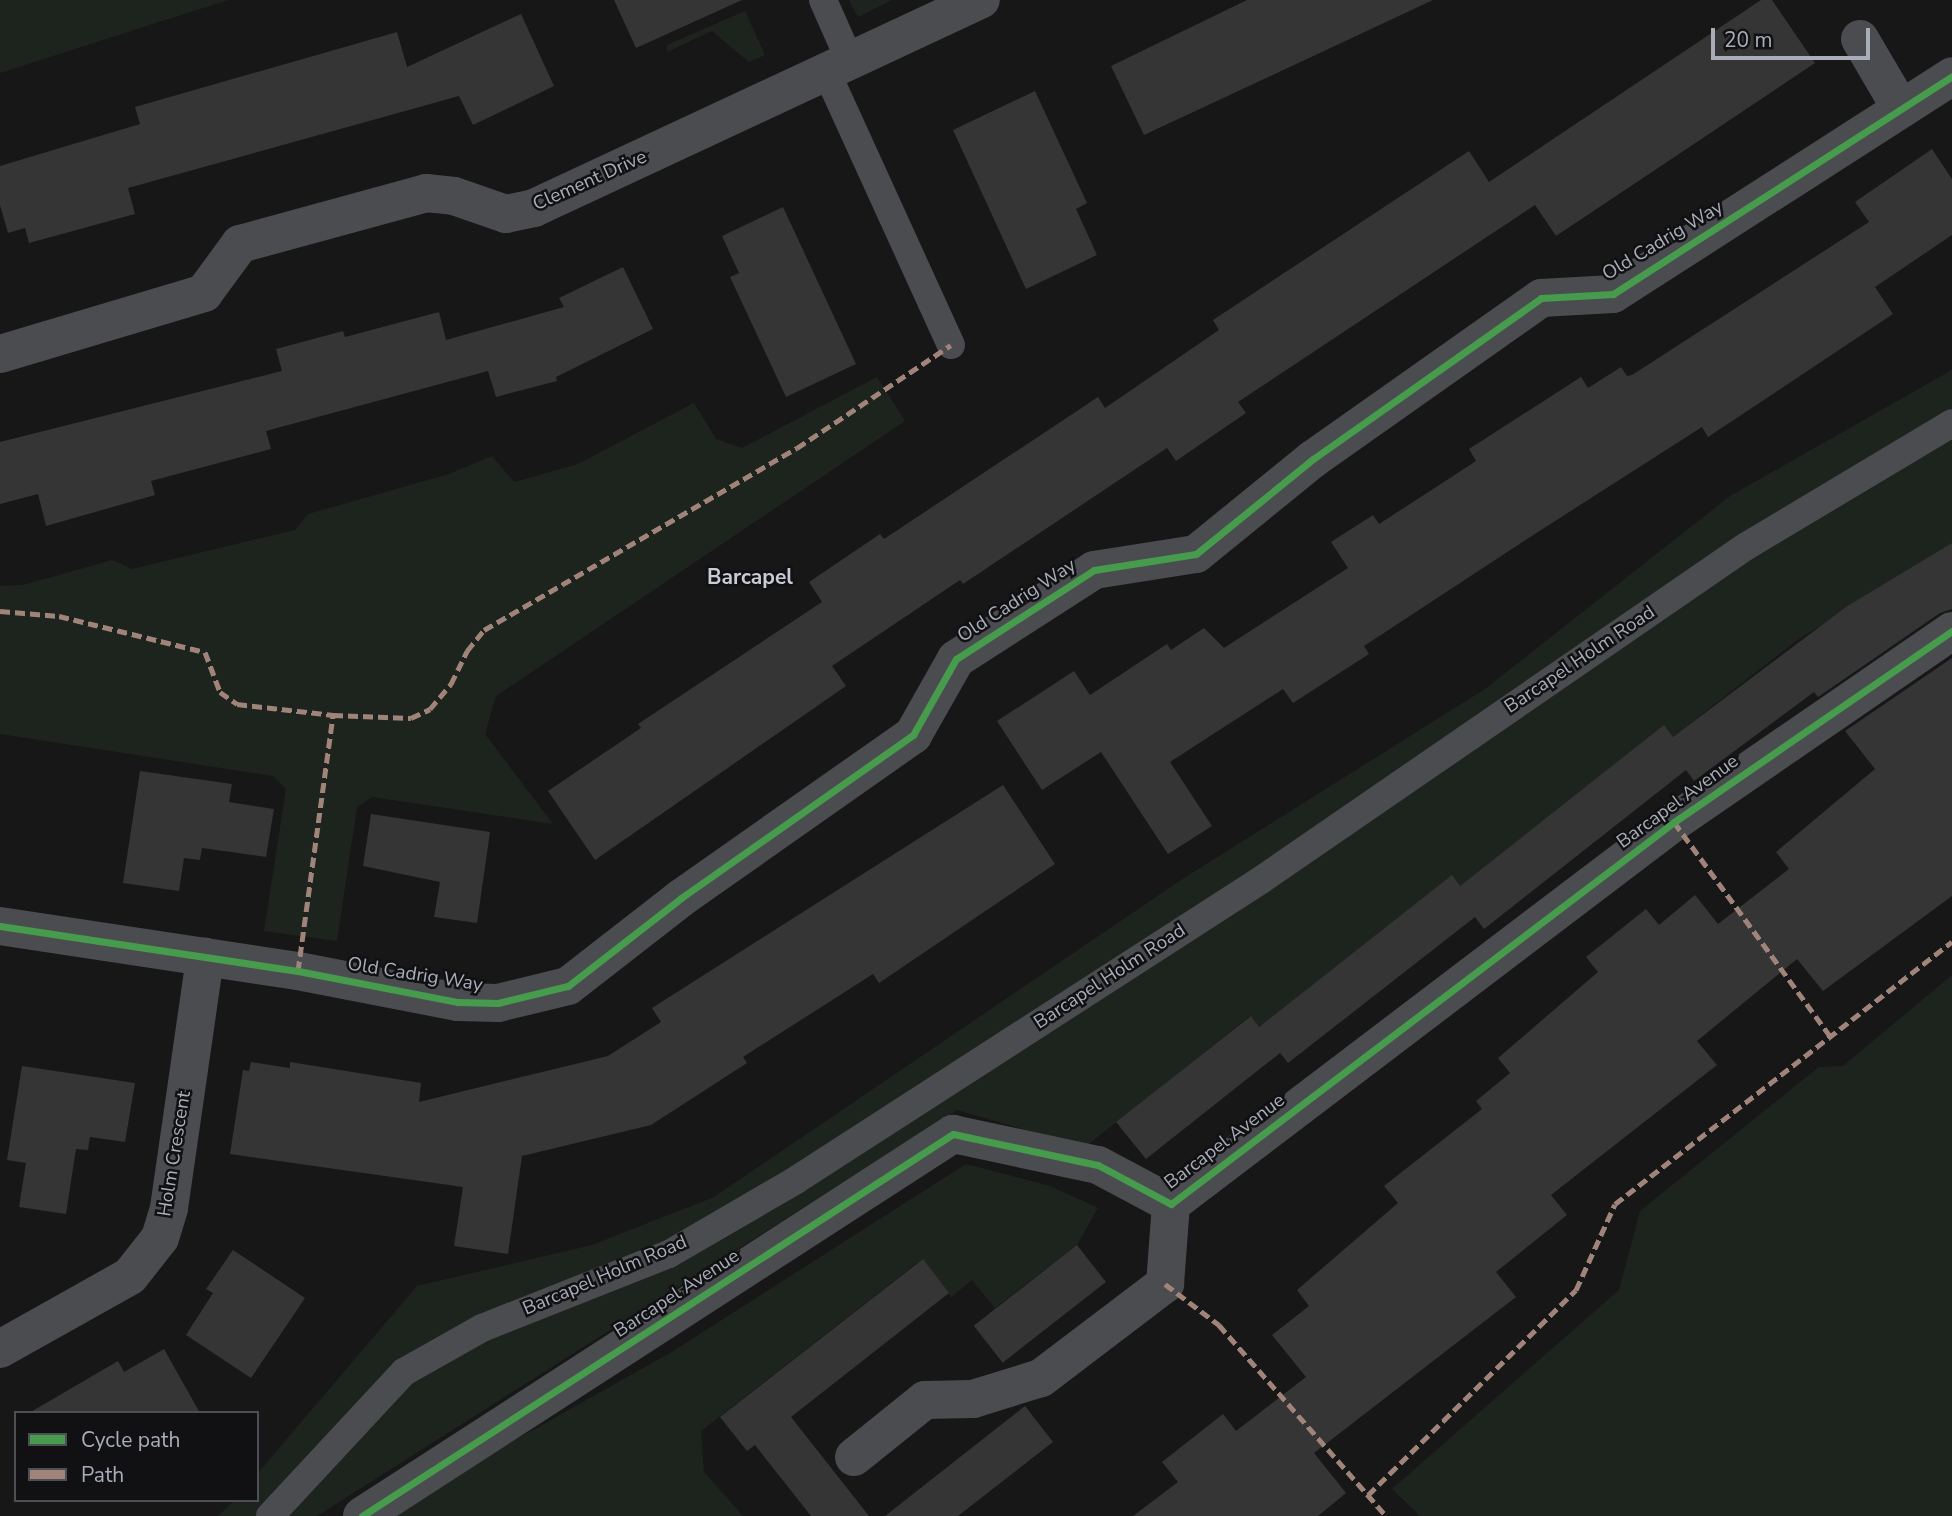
<!DOCTYPE html>
<html>
<head>
<meta charset="utf-8">
<style>
  body { margin:0 }
  #map { position:relative; width:1952px; height:1516px; overflow:hidden; background:#171717; font-family:"Nunito Sans",sans-serif }
  div>[style] { position:absolute }
  .green>* { inset:0; background:#1d241e }
  .building>* { inset:0; background:#353536; transform-origin:0 0 }
  .lane>* { height:28px; margin:-14px; padding:0 14px; transform-origin:14px; border-radius:14px; background:#4b4c50 }
  .street>* { height:38px; margin:-19px; padding:0 19px; transform-origin:19px; border-radius:19px; background:#4b4c50 }
  .quiet>* { height:5px; margin-top:-2.5px; transform-origin:0; background:repeating-linear-gradient(90deg,#a18479 0 10px,transparent 0 15px) }
  .cycleway>* { height:7px; margin:-3.5px; padding:0 3.5px; transform-origin:3.5px; border-radius:3.5px; background:#469c4c }
  span { translate:-50% -50%; white-space:nowrap; text-align:center; line-height:1.15; -webkit-text-stroke:5px #111113; paint-order:stroke }
  .street-label { font-size:19px; color:#a8adb8 }
  .neighbourhood-label { font-size:21px; color:#c9ccd4; font-weight:700 }
  .legend { position:absolute; left:14px; top:1411px; width:245px; height:91px; box-sizing:border-box; background:#111113; border:2px solid #4d4f55; margin:0; padding:9px 12px; list-style:none; font-size:21px; color:#a8adb8 }
  .legend li { display:flex; align-items:center; gap:14px; height:35px }
  .legend b { width:35px; border:2px solid #4d4f55 }
  .scale { position:absolute; left:1711px; top:28px; width:159px; height:32px; box-sizing:border-box; border:4px solid #a8adb8; border-top:0; padding-left:9px; font-size:21px; line-height:24px; white-space:nowrap; color:#a8adb8; -webkit-text-stroke:5px #111113; paint-order:stroke }
</style>
</head>
<body>
<div id="map">
  <div class="green">
    <i style="clip-path:polygon(0 0,228px 0,0 73px)"></i>
    <i style="clip-path:polygon(849px 0,892px 0,858px 17px)"></i>
    <i style="clip-path:polygon(745px 11px,765px 55px,749px 62px,712px 31px,667px 52px,667px 45px)"></i>
    <i style="clip-path:polygon(1952px 370px,1952px 543px,1796px 641px,1673px 737px,1664px 726px,1460px 886px,1451px 876px,1259px 1027px,1250px 1016px,1085px 1147px,957px 1110px,317px 1516px,218px 1516px,235px 1500px,257px 1500px,257px 1474px,417px 1286px,592px 1245px,714px 1197px,1184px 878px,1485px 689px,1730px 496px)"></i>
    <i style="clip-path:polygon(877px 377px,905px 421px,496px 696px,485px 734px,553px 824px,372px 797px,357px 807px,337px 941px,264px 931px,286px 789px,273px 776px,0 734px,0 586px,23px 585px,112px 560px,132px 569px,295px 530px,308px 514px,449px 474px,492px 456px,514px 482px,578px 464px,694px 403px,716px 439px,742px 448px)"></i>
    <i style="clip-path:polygon(1952px 975px,1952px 1516px,1420px 1516px,1392px 1489px,1619px 1290px,1640px 1211px,1819px 1067px,1843px 1066px)"></i>
    <i style="clip-path:polygon(966px 1164px,1050px 1186px,1098px 1208px,1077px 1245px,995px 1308px,972px 1280px,951px 1297px,922px 1259px,701px 1431px,704px 1472px,743px 1516px,393px 1516px,469px 1466px,670px 1353px)"></i>
  </div>
  <div class="building">
    <i style="clip-path:polygon(614px 0,742px 0,636px 48px)"></i>
    <i style="clip-path:polygon(1247px 0,1433px 0,1144px 135px,1111px 66px)"></i>
    <i style="clip-path:polygon(1761px 0,1772px 0,1815px 63px,1556px 236px,1535px 205px,1238px 402px,1246px 413px,1176px 461px,1167px 448px,963px 584px,960px 580px,832px 666px,846px 686px,595px 860px,548px 791px,641px 728px,638px 724px,822px 602px,809px 582px,880px 534px,884px 539px,1098px 397px,1105px 408px,1219px 330px,1213px 320px,1469px 151px,1489px 182px)"></i>
    <i style="clip-path:polygon(521px 14px,554px 86px,473px 125px,459px 96px,128px 188px,135px 214px,29px 243px,25px 228px,8px 233px,0 205px,0 166px,140px 124px,135px 107px,397px 32px,407px 67px)"></i>
    <i style="clip-path:polygon(1035px 91px,1087px 203px,1076px 209px,1097px 255px,1026px 289px,953px 130px)"></i>
    <i style="clip-path:polygon(1932px 149px,1952px 179px,1952px 235px,1875px 287px,1893px 314px,1708px 437px,1702px 427px,1527px 539px,1364px 646px,1369px 654px,1293px 703px,1283px 689px,1170px 762px,1212px 826px,1168px 854px,1101px 752px,1042px 790px,997px 721px,1074px 671px,1090px 695px,1167px 644px,1171px 650px,1204px 628px,1224px 648px,1348px 568px,1331px 542px,1373px 515px,1379px 524px,1447px 480px,1476px 461px,1469px 449px,1581px 377px,1588px 388px,1621px 367px,1627px 376px,1632px 375px,1869px 222px,1855px 202px)"></i>
    <i style="clip-path:polygon(783px 207px,856px 364px,786px 397px,730px 277px,739px 273px,722px 236px)"></i>
    <i style="clip-path:polygon(623px 267px,653px 329px,556px 377px,557px 381px,496px 397px,488px 371px,266px 431px,271px 449px,151px 481px,155px 495px,46px 526px,38px 494px,0 504px,0 442px,282px 371px,276px 349px,343px 331px,345px 337px,439px 312px,446px 340px,564px 307px,559px 298px)"></i>
    <i style="clip-path:polygon(1952px 543px,1952px 609px,1940px 613px,1818px 697px,1814px 692px,1694px 781px,1686px 770px,1484px 929px,1475px 917px,1288px 1063px,1280px 1053px,1146px 1159px,1116px 1122px,1251px 1016px,1259px 1027px,1452px 875px,1460px 886px,1664px 725px,1673px 737px,1846px 607px)"></i>
    <i style="clip-path:polygon(1952px 658px,1952px 896px,1823px 991px,1797px 959px,1697px 1041px,1717px 1065px,1551px 1195px,1567px 1215px,1496px 1272px,1516px 1297px,1314px 1453px,1346px 1493px,1318px 1516px,1133px 1516px,1178px 1482px,1162px 1462px,1223px 1414px,1236px 1431px,1306px 1377px,1272px 1335px,1309px 1306px,1297px 1290px,1398px 1203px,1384px 1186px,1482px 1109px,1476px 1101px,1510px 1073px,1498px 1058px,1598px 972px,1586px 957px,1646px 909px,1659px 925px,1695px 895px,1718px 924px,1789px 869px,1776px 852px,1875px 769px,1845px 731px)"></i>
    <i style="clip-path:polygon(140px 771px,232px 784px,229px 802px,274px 809px,266px 857px,202px 848px,200px 860px,184px 858px,179px 891px,123px 883px)"></i>
    <i style="clip-path:polygon(1003px 785px,1055px 864px,879px 983px,873px 974px,743px 1057px,747px 1063px,651px 1125px,522px 1156px,508px 1254px,454px 1246px,463px 1187px,230px 1154px,243px 1070px,249px 1071px,251px 1062px,290px 1068px,290px 1062px,421px 1083px,419px 1102px,608px 1056px,661px 1022px,652px 1008px)"></i>
    <i style="clip-path:polygon(371px 814px,490px 832px,477px 923px,434px 917px,440px 882px,363px 866px)"></i>
    <i style="clip-path:polygon(22px 1066px,135px 1083px,125px 1142px,90px 1137px,88px 1150px,76px 1149px,66px 1214px,19px 1207px,26px 1163px,7px 1160px)"></i>
    <i style="left:1077px;top:1245px;width:47px;height:131px;rotate:52deg"></i>
    <i style="clip-path:polygon(233px 1250px,305px 1298px,251px 1378px,186px 1335px,213px 1293px,206px 1289px)"></i>
    <i style="clip-path:polygon(923px 1259px,949px 1293px,791px 1417px,869px 1516px,811px 1516px,755px 1445px,747px 1451px,720px 1417px)"></i>
    <i style="clip-path:polygon(164px 1349px,200px 1413px,29px 1413px,118px 1361px,124px 1372px)"></i>
    <i style="clip-path:polygon(1025px 1406px,1053px 1442px,958px 1516px,885px 1516px)"></i>
  </div>
  <div class="lane">
    <i style="left:823px;top:0;width:67px;rotate:66.1deg"></i>
    <i style="left:827px;top:73px;width:299px;rotate:65.5deg"></i>
    <i style="left:270px;top:1516px;width:197px;rotate:-47.1deg"></i>
    <i style="left:404px;top:1372px;width:90px;rotate:-29.4deg"></i>
    <i style="left:482px;top:1328px;width:201px;rotate:-21.6deg"></i>
    <i style="left:669px;top:1254px;width:147px;rotate:-30.2deg"></i>
    <i style="left:796px;top:1180px;width:553px;rotate:-32.83deg"></i>
    <i style="left:1261px;top:880px;width:587px;rotate:-34.53deg"></i>
    <i style="left:1745px;top:547px;width:241px;rotate:-30.9deg"></i>
  </div>
  <div class="street">
    <i style="left:1860px;top:39px;width:81px;rotate:59.6deg"></i>
    <i style="left:0;top:354px;width:213px;rotate:-16.6deg"></i>
    <i style="left:204px;top:293px;width:61px;rotate:-53.7deg"></i>
    <i style="left:240px;top:244px;width:193px;rotate:-15.3deg"></i>
    <i style="left:426px;top:193px;width:28px;rotate:6deg"></i>
    <i style="left:454px;top:196px;width:55px;rotate:19.1deg"></i>
    <i style="left:506px;top:214px;width:29px;rotate:-12deg"></i>
    <i style="left:534px;top:208px;width:493px;rotate:-25deg"></i>
    <i style="left:0;top:926px;width:301px;rotate:8.6deg"></i>
    <i style="left:298px;top:971px;width:163px;rotate:11deg"></i>
    <i style="left:458px;top:1002px;width:40px;rotate:1.4deg"></i>
    <i style="left:498px;top:1003px;width:72px;rotate:-13.7deg"></i>
    <i style="left:568px;top:986px;width:143px;rotate:-37.9deg"></i>
    <i style="left:681px;top:898px;width:284px;rotate:-35.1deg"></i>
    <i style="left:913px;top:735px;width:87px;rotate:-60.5deg"></i>
    <i style="left:956px;top:659px;width:164px;rotate:-32.8deg"></i>
    <i style="left:1094px;top:570px;width:103px;rotate:-8.9deg"></i>
    <i style="left:1196px;top:554px;width:151px;rotate:-39.1deg"></i>
    <i style="left:1313px;top:459px;width:279px;rotate:-35.2deg"></i>
    <i style="left:1541px;top:298px;width:72px;rotate:-3.2deg"></i>
    <i style="left:1613px;top:294px;width:403px;rotate:-32.7deg"></i>
    <i style="left:0;top:1349px;width:149px;rotate:-29.3deg"></i>
    <i style="left:130px;top:1276px;width:48px;rotate:-51.7deg"></i>
    <i style="left:160px;top:1238px;width:31px;rotate:-73deg"></i>
    <i style="left:169px;top:1208px;width:254px;rotate:-81.8deg"></i>
    <i style="left:854px;top:1457px;width:91px;rotate:-38.8deg"></i>
    <i style="left:925px;top:1400px;width:48px;rotate:-1.2deg"></i>
    <i style="left:973px;top:1399px;width:71px;rotate:-17.2deg"></i>
    <i style="left:1041px;top:1378px;width:156px;rotate:-37.2deg"></i>
    <i style="left:1165px;top:1284px;width:80px;rotate:-85.7deg"></i>
    <i style="left:362px;top:1516px;width:704px;rotate:-32.88deg"></i>
    <i style="left:953px;top:1134px;width:148px;rotate:12.1deg"></i>
    <i style="left:1098px;top:1165px;width:83px;rotate:28.1deg"></i>
    <i style="left:1171px;top:1204px;width:632px;rotate:-37.21deg"></i>
    <i style="left:1674px;top:822px;width:337px;rotate:-34.5deg"></i>
  </div>
  <div class="quiet">
    <i style="left:0;top:611px;width:59px;rotate:4.8deg"></i>
    <i style="left:59px;top:616px;width:150px;rotate:13.9deg"></i>
    <i style="left:205px;top:652px;width:43px;rotate:69.4deg"></i>
    <i style="left:220px;top:692px;width:21px;rotate:35deg"></i>
    <i style="left:237px;top:704px;width:97px;rotate:6.5deg"></i>
    <i style="left:333px;top:715px;width:78px;rotate:2.2deg"></i>
    <i style="left:411px;top:718px;width:21px;rotate:-25deg"></i>
    <i style="left:430px;top:709px;width:33px;rotate:-50deg"></i>
    <i style="left:451px;top:684px;width:37px;rotate:-64deg"></i>
    <i style="left:467px;top:651px;width:27px;rotate:-51deg"></i>
    <i style="left:484px;top:630px;width:362px;rotate:-30.2deg"></i>
    <i style="left:797px;top:448px;width:185px;rotate:-33.8deg"></i>
    <i style="left:1674px;top:822px;width:265px;rotate:53.9deg"></i>
    <i style="left:298px;top:971px;width:258px;rotate:-82.2deg"></i>
    <i style="left:1165px;top:1284px;width:68px;rotate:37.2deg"></i>
    <i style="left:1219px;top:1325px;width:254px;rotate:48.8deg"></i>
    <i style="left:1368px;top:1495px;width:292px;rotate:-44.6deg"></i>
    <i style="left:1576px;top:1290px;width:94px;rotate:-65.6deg"></i>
    <i style="left:1615px;top:1204px;width:427px;rotate:-37.9deg"></i>
  </div>
  <div class="cycleway">
    <i style="left:0;top:926px;width:301px;rotate:8.6deg"></i>
    <i style="left:298px;top:971px;width:163px;rotate:11deg"></i>
    <i style="left:458px;top:1002px;width:40px;rotate:1.4deg"></i>
    <i style="left:498px;top:1003px;width:72px;rotate:-13.7deg"></i>
    <i style="left:568px;top:986px;width:143px;rotate:-37.9deg"></i>
    <i style="left:681px;top:898px;width:284px;rotate:-35.1deg"></i>
    <i style="left:913px;top:735px;width:87px;rotate:-60.5deg"></i>
    <i style="left:956px;top:659px;width:164px;rotate:-32.8deg"></i>
    <i style="left:1094px;top:570px;width:103px;rotate:-8.9deg"></i>
    <i style="left:1196px;top:554px;width:151px;rotate:-39.1deg"></i>
    <i style="left:1313px;top:459px;width:279px;rotate:-35.2deg"></i>
    <i style="left:1541px;top:298px;width:72px;rotate:-3.2deg"></i>
    <i style="left:1613px;top:294px;width:403px;rotate:-32.7deg"></i>
    <i style="left:362px;top:1516px;width:704px;rotate:-32.88deg"></i>
    <i style="left:953px;top:1134px;width:148px;rotate:12.1deg"></i>
    <i style="left:1098px;top:1165px;width:83px;rotate:28.1deg"></i>
    <i style="left:1171px;top:1204px;width:632px;rotate:-37.21deg"></i>
    <i style="left:1674px;top:822px;width:337px;rotate:-34.5deg"></i>
  </div>
  <div class="street-label">
    <span style="left:590px;top:181px;rotate:-24deg">Clement Drive</span>
    <span style="left:1663px;top:241px;rotate:-31deg">Old Cadrig Way</span>
    <span style="left:1017px;top:601px;rotate:-33deg">Old Cadrig Way</span>
    <span style="left:1580px;top:660px;rotate:-34deg">Barcapel Holm Road</span>
    <span style="left:1678px;top:802px;rotate:-36deg">Barcapel Avenue</span>
    <span style="left:415px;top:975px;rotate:9deg">Old Cadrig Way</span>
    <span style="left:1110px;top:977px;rotate:-33deg">Barcapel Holm Road</span>
    <span style="left:1225px;top:1142px;rotate:-37deg">Barcapel Avenue</span>
    <span style="left:175px;top:1154px;rotate:-81deg">Holm Crescent</span>
    <span style="left:605px;top:1276px;rotate:-23deg">Barcapel Holm Road</span>
    <span style="left:677px;top:1294px;rotate:-33deg">Barcapel Avenue</span>
  </div>
  <div class="neighbourhood-label">
    <span style="left:750px;top:577px">Barcapel</span>
  </div>
  <ul class="legend">
  <li><b style="height:9px;background:#469c4c"></b>Cycle path</li>
  <li><b style="height:9px;background:#a18479"></b>Path</li>
  </ul>
  <div class="scale">20 m</div>
</div>
</body>
</html>
